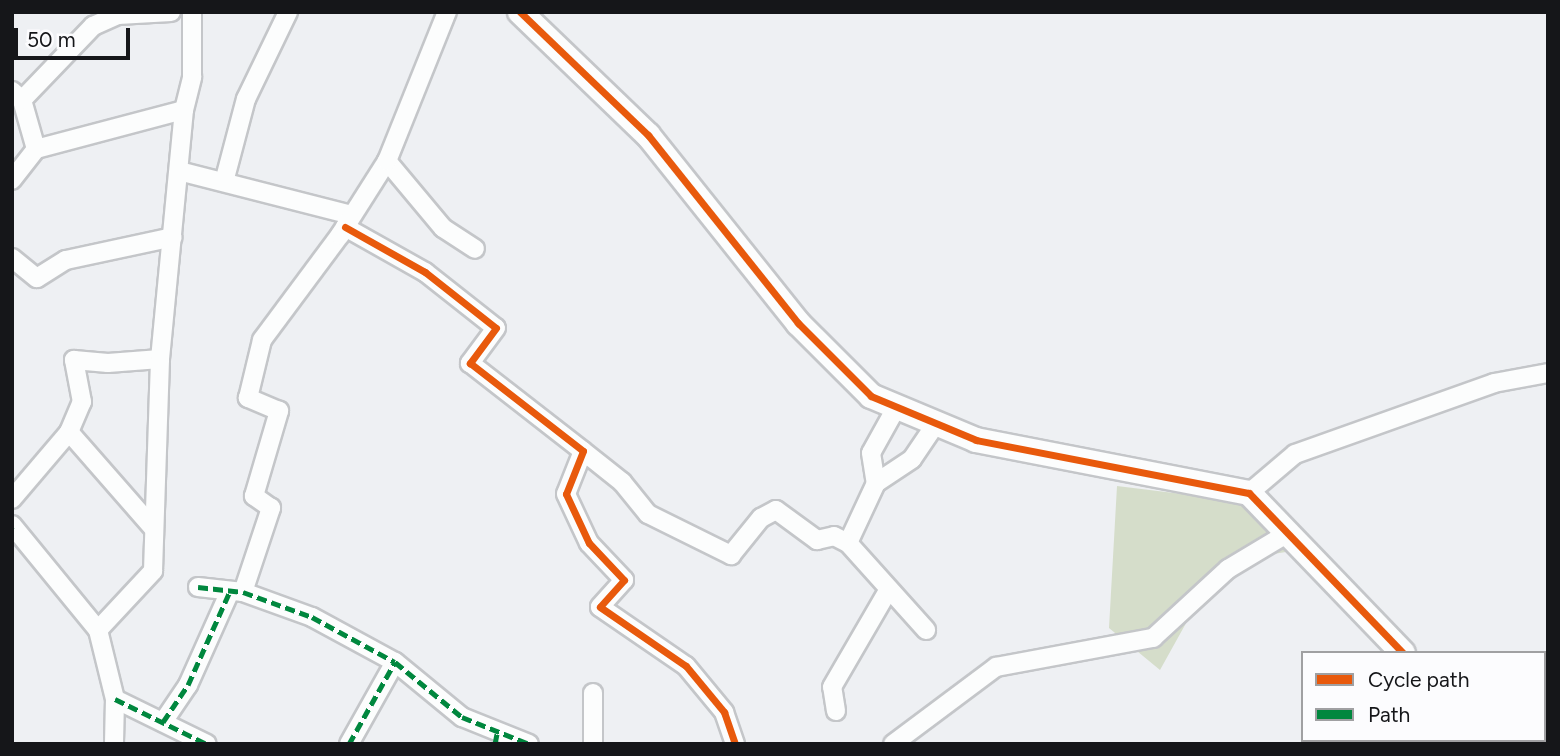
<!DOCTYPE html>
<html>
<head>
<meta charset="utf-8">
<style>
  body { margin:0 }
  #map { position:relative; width:1560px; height:756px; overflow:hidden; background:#eef0f3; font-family:Figtree,sans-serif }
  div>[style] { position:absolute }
  .green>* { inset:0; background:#d5ddca }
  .roads { filter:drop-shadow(2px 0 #c4c6c9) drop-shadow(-2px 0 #c4c6c9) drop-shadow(0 2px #c4c6c9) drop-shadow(0 -2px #c4c6c9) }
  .street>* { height:18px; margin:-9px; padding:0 9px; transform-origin:9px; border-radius:9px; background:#fcfdfd }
  .secondary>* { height:24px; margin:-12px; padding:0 12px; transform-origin:12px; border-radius:12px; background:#fcfdfd }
  .quiet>* { height:5px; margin-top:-2.5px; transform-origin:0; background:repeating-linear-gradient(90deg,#00873e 0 10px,transparent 0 15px) }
  .cycleway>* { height:7px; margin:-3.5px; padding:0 3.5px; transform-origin:3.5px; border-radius:3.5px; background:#e8590c }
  span { translate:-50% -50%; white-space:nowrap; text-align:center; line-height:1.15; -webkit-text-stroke:6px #fcfcfe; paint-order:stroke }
  .frame { position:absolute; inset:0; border:14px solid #151619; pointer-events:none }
  .legend { position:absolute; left:1301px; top:651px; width:245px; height:91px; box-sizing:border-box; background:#fcfcfe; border:2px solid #a0a0a2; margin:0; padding:9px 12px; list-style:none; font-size:21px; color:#151619 }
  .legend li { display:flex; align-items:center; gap:14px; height:35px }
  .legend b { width:35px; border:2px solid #a0a0a2 }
  .scale { position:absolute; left:14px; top:28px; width:116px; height:32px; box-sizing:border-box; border:4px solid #151619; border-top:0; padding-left:9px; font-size:21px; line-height:24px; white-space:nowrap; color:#151619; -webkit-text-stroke:5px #fcfcfe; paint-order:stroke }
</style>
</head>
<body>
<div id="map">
  <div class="green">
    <i style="clip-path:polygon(1117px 486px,1239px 501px,1286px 552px,1220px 562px,1160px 670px,1109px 628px)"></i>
  </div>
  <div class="roads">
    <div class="street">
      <i style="left:12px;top:91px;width:13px;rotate:42deg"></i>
      <i style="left:22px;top:100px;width:51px;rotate:74.1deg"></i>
      <i style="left:36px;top:149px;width:39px;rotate:128deg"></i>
      <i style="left:22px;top:100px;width:103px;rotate:-46.2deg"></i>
      <i style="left:93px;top:26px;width:27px;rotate:-24deg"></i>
      <i style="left:118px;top:15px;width:53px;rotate:-3.2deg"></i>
      <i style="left:36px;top:149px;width:153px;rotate:-14.8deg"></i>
      <i style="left:387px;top:161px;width:87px;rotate:50.1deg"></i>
      <i style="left:443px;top:228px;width:38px;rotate:33deg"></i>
      <i style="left:179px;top:171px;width:178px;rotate:14.3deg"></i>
      <i style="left:224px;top:182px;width:86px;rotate:-75.2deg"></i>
      <i style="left:246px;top:99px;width:97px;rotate:-64.2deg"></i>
      <i style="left:345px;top:227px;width:92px;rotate:29.4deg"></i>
      <i style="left:425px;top:272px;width:90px;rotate:38.3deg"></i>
      <i style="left:496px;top:328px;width:44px;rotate:126.6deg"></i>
      <i style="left:470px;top:363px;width:143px;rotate:37.9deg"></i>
      <i style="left:583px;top:451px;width:46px;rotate:111.6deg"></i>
      <i style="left:566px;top:494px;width:54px;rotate:64.9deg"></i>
      <i style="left:589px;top:543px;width:51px;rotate:46.6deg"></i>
      <i style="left:624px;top:580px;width:36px;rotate:132deg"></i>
      <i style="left:600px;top:607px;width:104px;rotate:34.5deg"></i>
      <i style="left:686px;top:666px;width:60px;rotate:50.4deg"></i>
      <i style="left:724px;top:712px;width:34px;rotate:71deg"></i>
      <i style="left:12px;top:258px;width:32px;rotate:39deg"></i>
      <i style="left:37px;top:278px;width:34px;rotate:-32deg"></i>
      <i style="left:66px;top:260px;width:109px;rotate:-12.1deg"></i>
      <i style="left:896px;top:408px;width:51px;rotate:119.1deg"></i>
      <i style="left:871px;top:453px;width:30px;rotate:81deg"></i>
      <i style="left:876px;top:483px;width:66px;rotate:115deg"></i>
      <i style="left:848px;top:543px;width:117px;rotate:48.1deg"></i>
      <i style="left:583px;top:451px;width:50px;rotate:38.5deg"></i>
      <i style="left:622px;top:482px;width:41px;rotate:50.9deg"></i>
      <i style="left:648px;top:514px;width:93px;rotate:26.3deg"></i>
      <i style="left:731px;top:555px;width:48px;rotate:-51deg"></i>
      <i style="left:761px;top:518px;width:17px;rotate:-28deg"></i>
      <i style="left:776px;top:510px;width:51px;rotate:36.2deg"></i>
      <i style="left:817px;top:540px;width:17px;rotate:-13deg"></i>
      <i style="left:834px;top:536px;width:16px;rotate:27deg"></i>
      <i style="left:876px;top:483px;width:43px;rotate:-33.7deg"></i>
      <i style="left:912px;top:459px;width:41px;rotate:-55.9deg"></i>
      <i style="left:1249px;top:493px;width:60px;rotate:-40.3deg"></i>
      <i style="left:1295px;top:454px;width:211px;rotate:-19.6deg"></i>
      <i style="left:1494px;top:383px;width:55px;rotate:-10.5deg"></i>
      <i style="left:12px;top:499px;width:88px;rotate:-49.6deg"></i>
      <i style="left:12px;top:525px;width:136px;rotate:50.7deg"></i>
      <i style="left:98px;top:630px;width:71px;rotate:76.2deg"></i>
      <i style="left:115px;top:699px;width:45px;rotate:91.3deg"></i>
      <i style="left:154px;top:529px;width:129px;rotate:-131.2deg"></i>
      <i style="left:69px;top:432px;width:33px;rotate:-67deg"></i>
      <i style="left:82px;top:402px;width:43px;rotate:-100.8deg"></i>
      <i style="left:74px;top:360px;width:34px;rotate:5deg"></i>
      <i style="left:108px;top:363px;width:52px;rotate:-4.4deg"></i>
      <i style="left:198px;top:587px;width:45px;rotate:6.3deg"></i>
      <i style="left:243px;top:592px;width:73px;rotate:19.9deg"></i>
      <i style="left:312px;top:617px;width:94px;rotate:28.5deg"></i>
      <i style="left:395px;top:662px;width:87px;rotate:39.4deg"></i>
      <i style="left:462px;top:717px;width:72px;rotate:21.9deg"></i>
      <i style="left:243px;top:592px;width:89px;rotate:-71.6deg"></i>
      <i style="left:271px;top:508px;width:21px;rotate:-145deg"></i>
      <i style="left:254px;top:496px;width:89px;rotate:-73.6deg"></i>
      <i style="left:279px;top:411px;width:34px;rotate:-157deg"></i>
      <i style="left:248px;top:398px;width:60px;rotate:-76.4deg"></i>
      <i style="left:262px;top:340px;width:131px;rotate:-53.4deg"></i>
      <i style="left:340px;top:235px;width:88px;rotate:-57.6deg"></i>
      <i style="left:387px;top:161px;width:161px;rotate:-68.1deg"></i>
      <i style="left:98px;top:630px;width:81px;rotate:-47deg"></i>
      <i style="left:153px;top:571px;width:212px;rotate:-88.1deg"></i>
      <i style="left:160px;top:359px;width:250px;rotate:-84.5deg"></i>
      <i style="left:184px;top:110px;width:34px;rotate:-76deg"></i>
      <i style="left:192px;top:77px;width:65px;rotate:-90deg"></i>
      <i style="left:115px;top:699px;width:102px;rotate:26.1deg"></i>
      <i style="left:836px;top:711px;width:24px;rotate:-99deg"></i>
      <i style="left:832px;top:687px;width:113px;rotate:-59.8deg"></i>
      <i style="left:163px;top:722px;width:45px;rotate:-56deg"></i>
      <i style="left:188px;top:685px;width:103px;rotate:-65.9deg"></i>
      <i style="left:349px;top:744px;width:94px;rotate:-60.7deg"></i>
      <i style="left:593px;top:744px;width:51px;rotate:-90deg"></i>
      <i style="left:893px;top:744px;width:129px;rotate:-36.8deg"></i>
      <i style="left:996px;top:667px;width:160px;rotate:-10.5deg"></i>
      <i style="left:1153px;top:638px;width:102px;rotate:-42.6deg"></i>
      <i style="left:1228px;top:569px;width:70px;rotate:-31deg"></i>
    </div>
    <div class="secondary">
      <i style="left:520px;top:12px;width:178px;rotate:43.9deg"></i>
      <i style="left:648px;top:135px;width:241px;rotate:51.4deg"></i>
      <i style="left:798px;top:323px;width:103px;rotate:45deg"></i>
      <i style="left:871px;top:396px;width:114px;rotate:22.7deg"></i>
      <i style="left:976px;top:440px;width:278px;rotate:11deg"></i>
      <i style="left:1249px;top:493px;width:222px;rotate:46.1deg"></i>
      <i style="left:1472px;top:740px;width:5px;rotate:53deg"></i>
    </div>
  </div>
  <div class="quiet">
    <i style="left:12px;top:527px;width:1px;rotate:-45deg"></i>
    <i style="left:198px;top:587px;width:45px;rotate:6.3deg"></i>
    <i style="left:243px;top:592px;width:73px;rotate:19.9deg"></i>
    <i style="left:312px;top:617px;width:94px;rotate:28.5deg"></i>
    <i style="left:395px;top:662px;width:87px;rotate:39.4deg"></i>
    <i style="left:462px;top:717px;width:72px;rotate:21.9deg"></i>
    <i style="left:115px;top:699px;width:102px;rotate:26.1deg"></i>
    <i style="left:163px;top:722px;width:45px;rotate:-56deg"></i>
    <i style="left:188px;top:685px;width:103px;rotate:-65.9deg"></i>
    <i style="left:349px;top:744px;width:94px;rotate:-60.7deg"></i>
    <i style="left:495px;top:744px;width:15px;rotate:-79deg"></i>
  </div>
  <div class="cycleway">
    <i style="left:520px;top:12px;width:178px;rotate:43.9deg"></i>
    <i style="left:648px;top:135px;width:241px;rotate:51.4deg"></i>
    <i style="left:798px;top:323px;width:103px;rotate:45deg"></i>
    <i style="left:871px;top:396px;width:114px;rotate:22.7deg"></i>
    <i style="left:976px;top:440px;width:278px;rotate:11deg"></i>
    <i style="left:1249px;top:493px;width:222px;rotate:46.1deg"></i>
    <i style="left:345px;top:227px;width:92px;rotate:29.4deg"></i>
    <i style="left:425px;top:272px;width:90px;rotate:38.3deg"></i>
    <i style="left:496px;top:328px;width:44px;rotate:126.6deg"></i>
    <i style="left:470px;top:363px;width:143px;rotate:37.9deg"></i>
    <i style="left:583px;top:451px;width:46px;rotate:111.6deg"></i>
    <i style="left:566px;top:494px;width:54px;rotate:64.9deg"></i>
    <i style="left:589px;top:543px;width:51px;rotate:46.6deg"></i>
    <i style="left:624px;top:580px;width:36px;rotate:132deg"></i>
    <i style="left:600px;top:607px;width:104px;rotate:34.5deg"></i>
    <i style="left:686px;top:666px;width:60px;rotate:50.4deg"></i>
    <i style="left:724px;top:712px;width:34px;rotate:71deg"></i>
  </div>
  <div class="frame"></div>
  <ul class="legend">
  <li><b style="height:9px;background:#e8590c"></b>Cycle path</li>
  <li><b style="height:9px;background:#00873e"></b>Path</li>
  </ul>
  <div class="scale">50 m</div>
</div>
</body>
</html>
